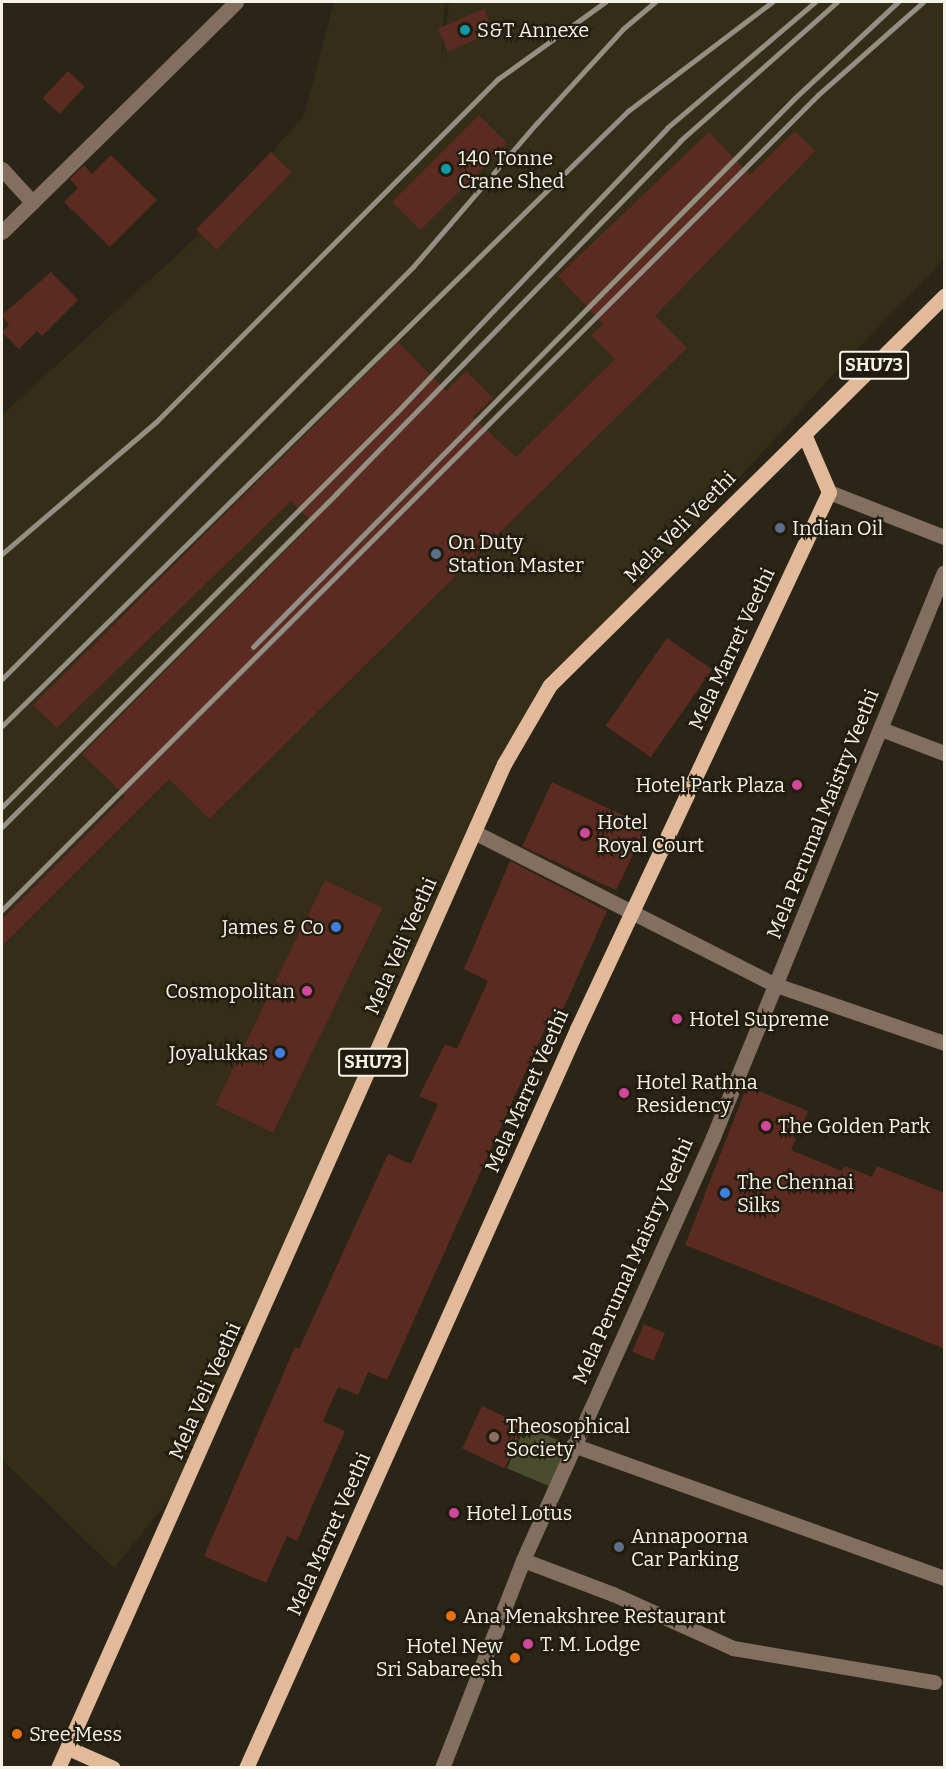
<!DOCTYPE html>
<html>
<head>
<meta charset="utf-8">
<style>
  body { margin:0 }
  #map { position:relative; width:946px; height:1769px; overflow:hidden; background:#2a2517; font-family:Bitter,serif }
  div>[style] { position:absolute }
  .built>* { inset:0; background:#342d18 }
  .green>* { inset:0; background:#4a4c2e; transform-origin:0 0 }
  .building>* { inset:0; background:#5b2a21; transform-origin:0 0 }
  .minor>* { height:15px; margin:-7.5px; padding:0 7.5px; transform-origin:7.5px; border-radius:7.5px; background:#836f60 }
  .major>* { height:15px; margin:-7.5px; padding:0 7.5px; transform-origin:7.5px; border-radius:7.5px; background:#e2ba9a }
  .rail>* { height:4.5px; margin:-2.25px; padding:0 2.25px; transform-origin:2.25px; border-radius:2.25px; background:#938f83 }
  .dots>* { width:16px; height:16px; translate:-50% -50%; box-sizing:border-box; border:3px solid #211c0d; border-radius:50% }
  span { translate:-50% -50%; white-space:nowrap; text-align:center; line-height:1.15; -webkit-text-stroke:4.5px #211c0d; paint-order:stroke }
  .shield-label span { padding:2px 4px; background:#211c0d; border:2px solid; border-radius:4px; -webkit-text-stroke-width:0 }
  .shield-label { font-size:18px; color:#f5f2e8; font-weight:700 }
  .poi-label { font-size:20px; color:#f5f2e8 }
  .left { translate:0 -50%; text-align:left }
  .right { translate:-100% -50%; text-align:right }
  .street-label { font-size:20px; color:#f5f2e8 }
  .frame { position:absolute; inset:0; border:3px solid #f5f2e8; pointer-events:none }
</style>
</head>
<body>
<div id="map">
  <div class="built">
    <i style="clip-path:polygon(334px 2px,445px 2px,441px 63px,449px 2px,944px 2px,944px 260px,856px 350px,542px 693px,172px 1496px,114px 1568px,2px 1460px,2px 415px,250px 188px,277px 146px,304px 116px)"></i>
  </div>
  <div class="green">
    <i style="left:525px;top:1426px;width:46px;height:46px;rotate:23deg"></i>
  </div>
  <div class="building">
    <i style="left:484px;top:9px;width:25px;height:50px;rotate:67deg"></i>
    <i style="left:68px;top:71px;width:23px;height:37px;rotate:43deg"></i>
    <i style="left:479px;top:115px;width:40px;height:123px;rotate:45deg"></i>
    <i style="clip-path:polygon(795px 131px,815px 151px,655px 316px,687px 348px,209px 819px,169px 779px,2px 946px,2px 919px,125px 796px,82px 754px,313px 523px,291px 501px,57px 728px,33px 705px,398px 342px,446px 391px,466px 371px,493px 398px,473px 417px,516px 457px,615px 359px,591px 335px,603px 324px,558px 276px,709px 132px,750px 175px)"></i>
    <i style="left:271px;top:152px;width:29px;height:108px;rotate:44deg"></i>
    <i style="clip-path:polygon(111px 155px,157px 200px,110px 247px,64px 202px,78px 188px,70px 179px,84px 165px,92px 174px)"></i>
    <i style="clip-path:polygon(51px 272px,78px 300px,42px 336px,37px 331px,19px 349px,2px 332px,9px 325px,2px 315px)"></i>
    <i style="left:667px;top:638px;width:55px;height:107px;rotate:35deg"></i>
    <i style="left:552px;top:782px;width:104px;height:71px;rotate:25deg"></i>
    <i style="clip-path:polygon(510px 861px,607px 911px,561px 1014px,553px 1011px,387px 1380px,368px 1372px,358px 1395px,338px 1387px,323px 1421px,345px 1431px,297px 1541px,287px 1536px,266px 1583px,204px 1556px,295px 1347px,299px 1349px,388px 1154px,411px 1164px,438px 1104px,419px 1096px,445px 1044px,457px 1049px,488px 981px,464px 969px)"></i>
    <i style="left:325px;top:880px;width:64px;height:250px;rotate:26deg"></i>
    <i style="clip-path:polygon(747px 1086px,808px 1111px,791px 1150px,842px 1171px,845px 1166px,872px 1177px,877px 1166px,945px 1193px,945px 1349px,685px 1245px)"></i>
    <i style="left:644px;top:1324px;width:23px;height:30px;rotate:23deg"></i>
    <i style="left:482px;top:1406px;width:47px;height:47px;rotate:25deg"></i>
  </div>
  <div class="minor">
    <i style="left:2px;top:169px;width:45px;rotate:47.7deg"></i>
    <i style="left:2px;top:232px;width:328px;rotate:-44.5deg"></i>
    <i style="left:829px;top:492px;width:123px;rotate:21.4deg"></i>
    <i style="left:881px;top:729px;width:67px;rotate:20.9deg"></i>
    <i style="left:474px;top:832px;width:339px;rotate:26.9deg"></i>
    <i style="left:776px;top:985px;width:178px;rotate:19deg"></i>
    <i style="left:573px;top:1445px;width:394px;rotate:19.7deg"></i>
    <i style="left:523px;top:1560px;width:96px;rotate:20.7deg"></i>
    <i style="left:613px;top:1594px;width:132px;rotate:24.2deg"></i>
    <i style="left:733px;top:1648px;width:204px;rotate:9.6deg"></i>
    <i style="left:442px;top:1768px;width:223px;rotate:-68.7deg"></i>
    <i style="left:523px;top:1560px;width:464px;rotate:-65.8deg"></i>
    <i style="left:713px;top:1137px;width:610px;rotate:-67.76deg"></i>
  </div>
  <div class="major">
    <i style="left:68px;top:1748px;width:49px;rotate:24deg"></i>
    <i style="left:58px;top:1768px;width:1099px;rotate:-66.05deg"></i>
    <i style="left:504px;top:764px;width:91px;rotate:-59.8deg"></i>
    <i style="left:550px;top:685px;width:554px;rotate:-44.63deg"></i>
    <i style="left:246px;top:1768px;width:810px;rotate:-65.87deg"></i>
    <i style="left:577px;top:1029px;width:593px;rotate:-64.86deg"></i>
    <i style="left:829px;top:492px;width:63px;rotate:-113.3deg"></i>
  </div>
  <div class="rail">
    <i style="left:2px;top:554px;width:203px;rotate:-40.6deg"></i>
    <i style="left:156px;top:422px;width:484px;rotate:-45.1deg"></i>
    <i style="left:498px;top:79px;width:132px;rotate:-35.7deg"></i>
    <i style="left:253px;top:647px;width:771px;rotate:-45.37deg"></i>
    <i style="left:795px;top:98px;width:141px;rotate:-43deg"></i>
    <i style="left:2px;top:679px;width:582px;rotate:-45.07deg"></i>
    <i style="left:413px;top:267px;width:190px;rotate:-49.3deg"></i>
    <i style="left:537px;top:123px;width:127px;rotate:-47.5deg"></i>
    <i style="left:623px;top:29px;width:42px;rotate:-40.2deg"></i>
    <i style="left:2px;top:726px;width:878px;rotate:-44.49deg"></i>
    <i style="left:628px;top:111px;width:181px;rotate:-37.1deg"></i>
    <i style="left:2px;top:807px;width:557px;rotate:-45deg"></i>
    <i style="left:396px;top:413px;width:393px;rotate:-46.4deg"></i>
    <i style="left:667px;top:128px;width:194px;rotate:-40.4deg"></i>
    <i style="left:2px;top:827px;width:472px;rotate:-44.9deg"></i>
    <i style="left:336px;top:494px;width:493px;rotate:-45.7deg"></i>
    <i style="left:680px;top:141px;width:210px;rotate:-41.5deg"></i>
    <i style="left:2px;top:910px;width:1153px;rotate:-44.96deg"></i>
    <i style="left:818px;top:95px;width:140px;rotate:-41.5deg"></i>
  </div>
  <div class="dots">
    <i style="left:465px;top:30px;background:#0f9aa8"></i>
    <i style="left:446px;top:169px;background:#0f9aa8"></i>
    <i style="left:780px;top:528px;background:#5c6f8a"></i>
    <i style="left:436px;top:554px;background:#5c6f8a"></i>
    <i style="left:797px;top:785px;background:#d1479c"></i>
    <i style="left:585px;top:833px;background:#d1479c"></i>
    <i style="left:336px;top:927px;background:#3f7fe0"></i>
    <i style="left:307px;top:991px;background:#d1479c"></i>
    <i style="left:677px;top:1019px;background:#d1479c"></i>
    <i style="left:280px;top:1053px;background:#3f7fe0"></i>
    <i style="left:624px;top:1093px;background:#d1479c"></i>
    <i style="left:766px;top:1126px;background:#d1479c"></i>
    <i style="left:725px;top:1193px;background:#3f7fe0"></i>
    <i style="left:494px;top:1437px;background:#8d6e63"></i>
    <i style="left:454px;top:1513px;background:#d1479c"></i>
    <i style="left:619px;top:1547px;background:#5c6f8a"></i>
    <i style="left:451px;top:1616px;background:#e8710a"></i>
    <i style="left:528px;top:1644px;background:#d1479c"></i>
    <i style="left:515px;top:1658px;background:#e8710a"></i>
    <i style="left:17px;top:1734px;background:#e8710a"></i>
  </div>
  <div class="shield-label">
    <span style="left:874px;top:365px">SHU73</span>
    <span style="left:373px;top:1062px">SHU73</span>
  </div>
  <div class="poi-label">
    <span class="left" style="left:477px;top:30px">S&amp;T Annexe</span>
    <span class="left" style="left:458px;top:170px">140 Tonne<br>Crane Shed</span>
    <span class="left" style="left:792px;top:528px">Indian Oil</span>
    <span class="left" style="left:448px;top:554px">On Duty<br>Station Master</span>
    <span class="right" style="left:785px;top:785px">Hotel Park Plaza</span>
    <span class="left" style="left:597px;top:834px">Hotel<br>Royal Court</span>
    <span class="right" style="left:324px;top:927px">James &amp; Co</span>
    <span class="right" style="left:295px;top:991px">Cosmopolitan</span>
    <span class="left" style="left:689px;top:1019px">Hotel Supreme</span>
    <span class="right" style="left:268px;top:1053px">Joyalukkas</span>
    <span class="left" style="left:636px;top:1094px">Hotel Rathna<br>Residency</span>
    <span class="left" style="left:778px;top:1126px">The Golden Park</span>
    <span class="left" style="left:737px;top:1194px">The Chennai<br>Silks</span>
    <span class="left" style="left:506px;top:1438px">Theosophical<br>Society</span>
    <span class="left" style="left:466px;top:1513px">Hotel Lotus</span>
    <span class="left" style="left:631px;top:1548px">Annapoorna<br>Car Parking</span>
    <span class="left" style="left:463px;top:1616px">Ana Menakshree Restaurant</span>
    <span class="left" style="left:540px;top:1644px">T. M. Lodge</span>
    <span class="right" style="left:503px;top:1658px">Hotel New<br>Sri Sabareesh</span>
    <span class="left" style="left:29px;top:1734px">Sree Mess</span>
  </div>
  <div class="street-label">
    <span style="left:680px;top:527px;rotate:-45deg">Mela Veli Veethi</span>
    <span style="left:732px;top:649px;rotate:-65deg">Mela Marret Veethi</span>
    <span style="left:823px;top:814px;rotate:-68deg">Mela Perumal Maistry Veethi</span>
    <span style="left:401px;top:946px;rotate:-66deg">Mela Veli Veethi</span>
    <span style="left:527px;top:1091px;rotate:-66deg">Mela Marret Veethi</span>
    <span style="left:633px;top:1261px;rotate:-66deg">Mela Perumal Maistry Veethi</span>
    <span style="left:205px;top:1391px;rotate:-66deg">Mela Veli Veethi</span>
    <span style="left:329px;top:1534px;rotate:-66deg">Mela Marret Veethi</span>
  </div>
  <div class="frame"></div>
</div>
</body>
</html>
